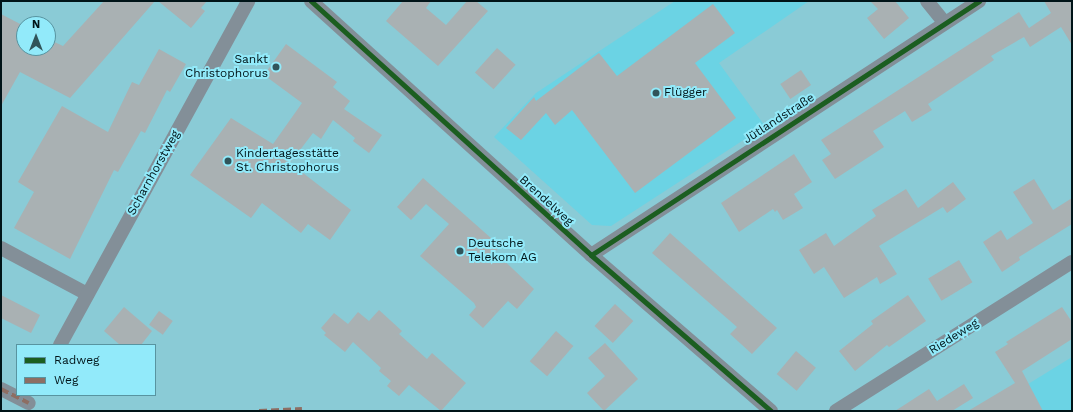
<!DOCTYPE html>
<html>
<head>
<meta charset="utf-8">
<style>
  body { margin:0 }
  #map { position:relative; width:1073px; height:412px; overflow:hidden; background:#8acbd6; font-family:"Work Sans",sans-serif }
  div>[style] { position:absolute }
  .built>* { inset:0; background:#6bd3e4 }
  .building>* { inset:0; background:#a9b1b3; transform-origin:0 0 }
  .street>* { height:14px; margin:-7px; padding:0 7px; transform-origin:7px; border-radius:7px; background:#838f98 }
  .quiet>* { height:4px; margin-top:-2px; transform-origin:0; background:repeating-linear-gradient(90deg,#8d6e63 0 8px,transparent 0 12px) }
  .cycleway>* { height:5px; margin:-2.5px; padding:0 2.5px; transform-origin:2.5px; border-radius:2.5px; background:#1b5e20 }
  .dots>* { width:11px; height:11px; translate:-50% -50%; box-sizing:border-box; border:2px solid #92eafa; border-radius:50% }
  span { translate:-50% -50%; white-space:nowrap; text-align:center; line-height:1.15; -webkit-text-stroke:4px #92eafa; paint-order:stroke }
  .poi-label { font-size:12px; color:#001418 }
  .right { translate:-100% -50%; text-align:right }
  .left { translate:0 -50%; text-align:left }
  .street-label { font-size:12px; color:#001418 }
  .frame { position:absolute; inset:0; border:2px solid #001418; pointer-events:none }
  .legend { position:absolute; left:16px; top:344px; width:140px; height:52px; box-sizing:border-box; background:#92eafa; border:1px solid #5894a0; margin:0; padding:5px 7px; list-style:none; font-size:12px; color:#001418 }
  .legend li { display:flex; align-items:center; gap:8px; height:20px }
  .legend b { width:20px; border:1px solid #5894a0 }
  .north { position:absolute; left:16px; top:16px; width:40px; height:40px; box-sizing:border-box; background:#92eafa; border:1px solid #5894a0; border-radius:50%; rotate:0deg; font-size:11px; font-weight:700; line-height:16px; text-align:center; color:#001418 }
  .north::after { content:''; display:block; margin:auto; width:14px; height:18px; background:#30545a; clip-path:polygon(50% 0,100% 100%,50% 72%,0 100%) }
</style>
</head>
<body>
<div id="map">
  <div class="built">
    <i style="clip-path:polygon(675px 1px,809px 1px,719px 63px,765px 126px,611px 226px,592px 225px,494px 137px,536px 93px)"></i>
    <i style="clip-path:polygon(1072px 357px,1072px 411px,984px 411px,1012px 394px)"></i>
  </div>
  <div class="building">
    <i style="clip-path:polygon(104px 1px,155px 1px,70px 98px,20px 72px,1px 106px,1px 14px,24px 26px,24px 48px,48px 48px,48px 39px,63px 46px)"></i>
    <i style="clip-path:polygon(158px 1px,207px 1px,201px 8px,205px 11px,191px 28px)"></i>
    <i style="clip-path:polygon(403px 1px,431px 1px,426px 8px,446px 25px,467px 1px,476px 1px,488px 11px,438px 66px,386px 21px)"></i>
    <i style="clip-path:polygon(870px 1px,895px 1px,909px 18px,884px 39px,867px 18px,878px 9px)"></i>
    <i style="clip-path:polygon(1044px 1px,1072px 1px,1072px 45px,1061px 27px,1030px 47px,1024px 37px,991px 56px,994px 60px,928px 104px,932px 110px,912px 122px,905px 111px,873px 131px,884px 147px,835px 179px,822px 160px,831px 154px,821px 140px,1019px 12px,1029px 28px,1051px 13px)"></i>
    <i style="clip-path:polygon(713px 4px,735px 33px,695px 63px,736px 118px,635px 193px,572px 110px,555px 125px,546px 113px,521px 140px,506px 128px,534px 97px,536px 101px,599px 53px,617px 76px)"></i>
    <i style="clip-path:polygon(286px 44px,337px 82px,333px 87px,350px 101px,344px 109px,382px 135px,369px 153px,353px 141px,355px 138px,333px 120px,321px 139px,313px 133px,290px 163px,351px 210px,330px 240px,308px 224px,301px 233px,262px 203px,251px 218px,190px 175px,231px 118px,273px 144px,302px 103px,264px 75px)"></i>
    <i style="left:497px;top:48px;width:25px;height:33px;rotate:42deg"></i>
    <i style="clip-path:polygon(159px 49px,186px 64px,170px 92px,167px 90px,145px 133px,141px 131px,118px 172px,114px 170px,70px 259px,14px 228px,34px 192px,18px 182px,62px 106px,108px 132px,132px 82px,139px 85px)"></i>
    <i style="left:801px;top:70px;width:18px;height:25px;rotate:56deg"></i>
    <i style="clip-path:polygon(794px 154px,812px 182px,794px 194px,803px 208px,783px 220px,777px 210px,775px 212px,773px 209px,739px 232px,721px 203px)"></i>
    <i style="clip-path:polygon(423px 178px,500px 246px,495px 252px,534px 289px,517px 309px,508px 301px,483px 328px,469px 315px,476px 307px,474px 303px,420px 256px,449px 224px,426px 204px,411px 220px,397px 207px)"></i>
    <i style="clip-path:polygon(1034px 179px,1053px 210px,1072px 198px,1072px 224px,1019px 257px,1020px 260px,1002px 272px,983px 242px,1001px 230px,1007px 240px,1033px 223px,1013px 192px)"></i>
    <i style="clip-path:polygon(953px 182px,966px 199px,947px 213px,943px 207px,879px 246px,897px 274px,880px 284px,877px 277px,844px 298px,824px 267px,814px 274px,799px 250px,826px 233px,834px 246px,876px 216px,872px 210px,906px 189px,918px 208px)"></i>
    <i style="clip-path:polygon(670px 233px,777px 328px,752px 354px,730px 334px,737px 327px,652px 253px)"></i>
    <i style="left:959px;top:260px;width:26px;height:36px;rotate:59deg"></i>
    <i style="clip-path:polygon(1px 295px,40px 315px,31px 333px,1px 318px)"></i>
    <i style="clip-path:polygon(908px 295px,926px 321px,889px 347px,887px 345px,855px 371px,839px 351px,873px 324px,871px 321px)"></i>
    <i style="left:615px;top:304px;width:25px;height:30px;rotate:43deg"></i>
    <i style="clip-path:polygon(124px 307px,152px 331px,141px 345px,120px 345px,104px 331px)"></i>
    <i style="clip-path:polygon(1062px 307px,1072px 322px,1072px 339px,1022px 371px,1043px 411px,968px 411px,1015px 383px,995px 352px,1008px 344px,1006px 342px)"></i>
    <i style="clip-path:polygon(379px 310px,402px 331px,399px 334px,427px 359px,432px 353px,466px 383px,441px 411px,409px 385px,399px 396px,387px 386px,391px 381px,379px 371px,381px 368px,353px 342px,345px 352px,324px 335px,326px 333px,321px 328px,334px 313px,348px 324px,358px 312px,369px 321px)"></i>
    <i style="left:159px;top:311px;width:17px;height:17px;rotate:36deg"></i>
    <i style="left:556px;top:331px;width:23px;height:40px;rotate:41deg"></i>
    <i style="clip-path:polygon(605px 343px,638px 379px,604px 411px,587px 393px,605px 376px,588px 358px)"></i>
    <i style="left:796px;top:351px;width:26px;height:30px;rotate:40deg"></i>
    <i style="clip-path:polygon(964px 384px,973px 398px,952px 411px,895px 411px,929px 389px,937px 401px)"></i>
  </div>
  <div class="street">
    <i style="left:311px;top:1px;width:378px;rotate:42.2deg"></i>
    <i style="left:591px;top:255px;width:238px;rotate:40.9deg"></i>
    <i style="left:927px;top:1px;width:28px;rotate:51deg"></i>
    <i style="left:1px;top:248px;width:98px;rotate:28.1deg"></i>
    <i style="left:591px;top:255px;width:464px;rotate:-33.2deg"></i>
    <i style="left:60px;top:345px;width:392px;rotate:-61.3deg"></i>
    <i style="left:1px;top:389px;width:31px;rotate:27deg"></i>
    <i style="left:836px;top:411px;width:279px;rotate:-32.3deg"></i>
  </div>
  <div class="quiet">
    <i style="left:1px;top:389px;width:31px;rotate:27deg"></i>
    <i style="left:259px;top:411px;width:43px;rotate:-2.7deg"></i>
  </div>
  <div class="cycleway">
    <i style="left:311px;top:1px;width:378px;rotate:42.2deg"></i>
    <i style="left:591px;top:255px;width:238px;rotate:40.9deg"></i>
    <i style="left:591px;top:255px;width:464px;rotate:-33.2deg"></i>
  </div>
  <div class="dots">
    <i style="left:276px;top:67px;background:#30545a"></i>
    <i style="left:656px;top:93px;background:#30545a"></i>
    <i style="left:228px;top:161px;background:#30545a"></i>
    <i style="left:460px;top:251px;background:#30545a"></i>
  </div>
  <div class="poi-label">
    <span class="right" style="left:268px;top:67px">Sankt<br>Christophorus</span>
    <span class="left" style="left:664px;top:93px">Flügger</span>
    <span class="left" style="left:236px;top:161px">Kindertagesstätte<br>St. Christophorus</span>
    <span class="left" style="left:468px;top:251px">Deutsche<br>Telekom AG</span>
  </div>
  <div class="street-label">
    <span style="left:779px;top:119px;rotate:-33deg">Jütlandstraße</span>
    <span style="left:154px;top:173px;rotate:-61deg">Scharnhorstweg</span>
    <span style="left:546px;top:201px;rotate:42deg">Brendelweg</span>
    <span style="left:954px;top:337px;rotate:-32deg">Riedeweg</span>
  </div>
  <div class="frame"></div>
  <ul class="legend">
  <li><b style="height:5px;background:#1b5e20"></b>Radweg</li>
  <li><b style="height:5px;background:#8d6e63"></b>Weg</li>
  </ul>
  <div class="north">N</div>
</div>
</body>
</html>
